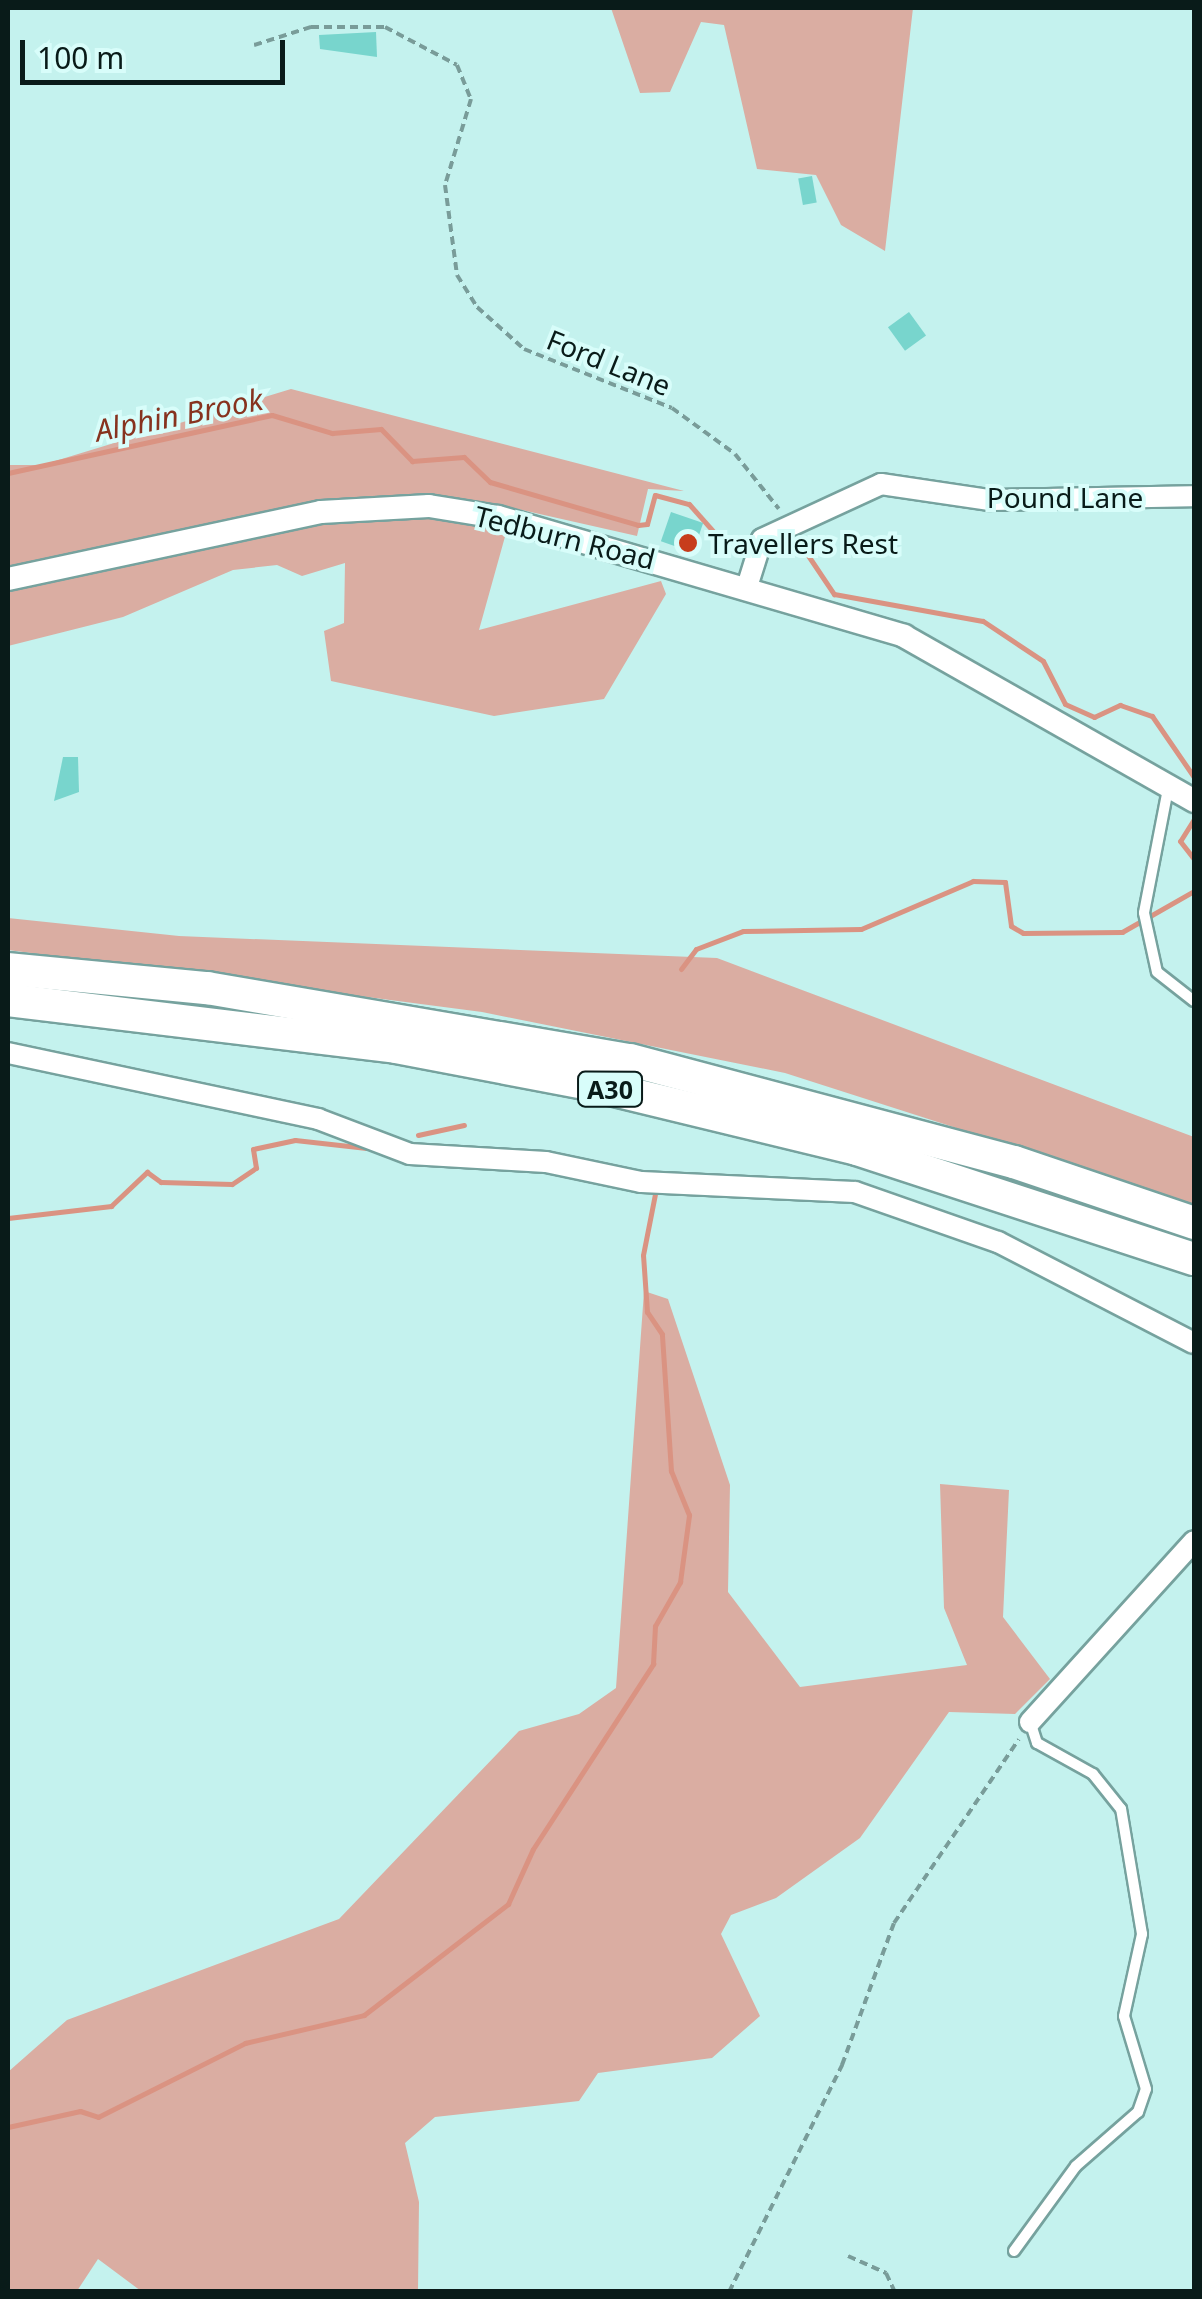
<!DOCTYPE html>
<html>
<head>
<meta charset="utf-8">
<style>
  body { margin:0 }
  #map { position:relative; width:1202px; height:2299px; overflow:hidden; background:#c4f2ee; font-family:"Noto Sans",sans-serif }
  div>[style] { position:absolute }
  .green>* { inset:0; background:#daada2 }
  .stream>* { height:5px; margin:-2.5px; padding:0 2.5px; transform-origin:2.5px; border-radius:2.5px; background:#da9382 }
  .building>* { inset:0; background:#78d5cd; transform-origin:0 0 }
  .path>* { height:4px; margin-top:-2px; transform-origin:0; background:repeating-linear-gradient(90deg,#799c99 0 8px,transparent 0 13px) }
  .roads { filter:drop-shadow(2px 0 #76a29e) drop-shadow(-2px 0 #76a29e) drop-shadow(0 2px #76a29e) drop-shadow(0 -2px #76a29e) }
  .service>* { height:10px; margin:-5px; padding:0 5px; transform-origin:5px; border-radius:5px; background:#fff }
  .minor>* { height:20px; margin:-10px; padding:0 10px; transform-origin:10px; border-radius:10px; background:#fff }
  .tertiary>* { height:22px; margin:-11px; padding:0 11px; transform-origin:11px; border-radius:11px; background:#fff }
  .trunk>* { height:32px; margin:-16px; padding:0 16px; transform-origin:16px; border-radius:16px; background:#fff }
  .dots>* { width:28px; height:28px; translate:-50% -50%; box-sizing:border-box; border:5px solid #d8fdfa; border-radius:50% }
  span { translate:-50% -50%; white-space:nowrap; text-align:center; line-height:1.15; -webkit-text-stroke:8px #d8fdfa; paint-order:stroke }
  .shield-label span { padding:2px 8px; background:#d8fdfa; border:2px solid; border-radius:8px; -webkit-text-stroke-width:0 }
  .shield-label { font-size:25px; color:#091b19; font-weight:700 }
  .street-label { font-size:28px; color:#091b19 }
  .poi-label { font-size:28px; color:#091b19 }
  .left { translate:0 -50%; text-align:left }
  .water-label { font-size:30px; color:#87331f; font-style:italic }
  .frame { position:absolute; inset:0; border:10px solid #091b19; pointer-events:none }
  .scale { position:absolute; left:20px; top:40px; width:265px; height:45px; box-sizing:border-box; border:5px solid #091b19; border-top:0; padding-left:12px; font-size:30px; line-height:35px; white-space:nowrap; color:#091b19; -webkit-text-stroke:8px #d8fdfa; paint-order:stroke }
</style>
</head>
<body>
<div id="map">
  <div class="green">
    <i style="clip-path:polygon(611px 8px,913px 8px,885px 251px,841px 225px,816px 175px,757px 169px,724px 25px,701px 22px,670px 92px,640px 93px)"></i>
    <i style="clip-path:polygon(291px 389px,684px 491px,648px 489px,637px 536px,513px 508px,479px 630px,661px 581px,666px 594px,604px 699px,494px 716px,331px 681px,324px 631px,344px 623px,345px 563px,302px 576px,277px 565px,233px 570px,123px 617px,8px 646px,8px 465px,42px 465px)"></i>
    <i style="clip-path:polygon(8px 918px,179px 936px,717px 958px,1194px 1137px,1194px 1204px,785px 1073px,482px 1012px,8px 950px)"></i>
    <i style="clip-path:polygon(644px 1291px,668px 1299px,730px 1485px,728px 1592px,800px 1687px,967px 1665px,944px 1608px,940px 1484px,1009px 1490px,1003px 1617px,1050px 1679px,1015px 1714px,949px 1712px,860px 1838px,776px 1898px,731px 1915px,721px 1934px,760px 2016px,712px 2058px,598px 2073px,579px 2101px,435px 2117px,405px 2143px,419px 2202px,418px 2291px,141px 2291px,98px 2259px,77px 2291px,8px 2291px,8px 2072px,67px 2020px,339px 1919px,519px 1731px,579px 1714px,616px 1688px)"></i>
  </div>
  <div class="stream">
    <i style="left:8px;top:473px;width:270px;rotate:-12.4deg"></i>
    <i style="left:272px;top:415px;width:63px;rotate:16.7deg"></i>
    <i style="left:332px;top:433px;width:49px;rotate:-4.7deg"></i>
    <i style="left:381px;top:429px;width:45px;rotate:45.9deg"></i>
    <i style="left:412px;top:461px;width:52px;rotate:-4.4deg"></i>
    <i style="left:464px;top:457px;width:36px;rotate:44deg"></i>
    <i style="left:490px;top:482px;width:154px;rotate:16.2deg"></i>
    <i style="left:638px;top:525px;width:9px;rotate:-6deg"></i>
    <i style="left:647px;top:524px;width:30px;rotate:-75deg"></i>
    <i style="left:655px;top:495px;width:35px;rotate:15deg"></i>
    <i style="left:689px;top:504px;width:60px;rotate:48.4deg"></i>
    <i style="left:729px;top:549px;width:22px;rotate:13deg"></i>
    <i style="left:766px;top:553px;width:35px;rotate:-18deg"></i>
    <i style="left:799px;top:542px;width:63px;rotate:56.1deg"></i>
    <i style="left:834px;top:594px;width:151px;rotate:10.3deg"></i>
    <i style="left:983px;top:621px;width:72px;rotate:33.7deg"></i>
    <i style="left:1043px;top:661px;width:48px;rotate:62.9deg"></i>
    <i style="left:1065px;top:704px;width:32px;rotate:24deg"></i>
    <i style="left:1094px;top:717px;width:29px;rotate:-25deg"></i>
    <i style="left:1120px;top:705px;width:34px;rotate:19deg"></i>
    <i style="left:1152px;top:716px;width:74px;rotate:55.5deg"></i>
    <i style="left:1194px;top:819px;width:26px;rotate:122deg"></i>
    <i style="left:1180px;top:841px;width:23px;rotate:52deg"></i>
    <i style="left:681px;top:969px;width:25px;rotate:-53deg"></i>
    <i style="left:696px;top:949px;width:50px;rotate:-21deg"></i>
    <i style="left:743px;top:931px;width:118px;rotate:-1deg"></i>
    <i style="left:861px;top:929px;width:122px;rotate:-23.2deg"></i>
    <i style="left:973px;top:881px;width:32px;rotate:2deg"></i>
    <i style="left:1005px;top:882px;width:44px;rotate:82.2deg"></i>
    <i style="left:1011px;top:926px;width:14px;rotate:30deg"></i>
    <i style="left:1023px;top:933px;width:99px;rotate:-0.6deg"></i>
    <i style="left:1122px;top:932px;width:83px;rotate:-29.7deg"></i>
    <i style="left:418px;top:1135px;width:47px;rotate:-12.3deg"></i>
    <i style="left:8px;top:1218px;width:104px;rotate:-6.6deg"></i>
    <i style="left:111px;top:1206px;width:50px;rotate:-43.4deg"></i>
    <i style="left:147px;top:1172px;width:17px;rotate:36deg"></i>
    <i style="left:161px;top:1182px;width:71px;rotate:1.6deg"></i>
    <i style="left:232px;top:1184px;width:29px;rotate:-34deg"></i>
    <i style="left:256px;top:1168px;width:19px;rotate:-99deg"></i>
    <i style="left:253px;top:1149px;width:43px;rotate:-12.1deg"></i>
    <i style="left:295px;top:1140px;width:72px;rotate:6.3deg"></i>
    <i style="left:8px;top:2127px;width:74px;rotate:-12.5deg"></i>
    <i style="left:80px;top:2111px;width:19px;rotate:18deg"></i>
    <i style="left:98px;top:2117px;width:165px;rotate:-26.7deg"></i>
    <i style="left:245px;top:2043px;width:122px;rotate:-13.2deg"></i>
    <i style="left:364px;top:2015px;width:182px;rotate:-37.6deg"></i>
    <i style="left:508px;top:1904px;width:60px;rotate:-65.6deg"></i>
    <i style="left:533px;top:1849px;width:221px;rotate:-57deg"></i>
    <i style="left:653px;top:1664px;width:38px;rotate:-87deg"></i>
    <i style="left:655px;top:1626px;width:51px;rotate:-60.4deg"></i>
    <i style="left:680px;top:1582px;width:68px;rotate:-82.3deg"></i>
    <i style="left:689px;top:1515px;width:48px;rotate:-112.2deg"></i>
    <i style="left:671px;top:1471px;width:137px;rotate:-93.8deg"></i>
    <i style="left:662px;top:1334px;width:27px;rotate:-124deg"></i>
    <i style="left:647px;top:1312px;width:57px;rotate:-94deg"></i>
    <i style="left:643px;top:1255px;width:62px;rotate:-78.9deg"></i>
  </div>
  <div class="building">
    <i style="clip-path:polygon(376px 32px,377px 57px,320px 49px,319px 35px)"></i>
    <i style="left:812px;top:176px;width:27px;height:14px;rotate:80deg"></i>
    <i style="left:909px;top:312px;width:29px;height:26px;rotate:54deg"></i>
    <i style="left:671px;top:512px;width:34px;height:31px;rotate:19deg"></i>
    <i style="clip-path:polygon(63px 757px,78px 757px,79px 792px,54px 801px)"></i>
  </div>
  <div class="path">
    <i style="left:254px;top:45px;width:60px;rotate:-17.5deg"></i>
    <i style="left:311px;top:27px;width:74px"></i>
    <i style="left:385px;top:27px;width:81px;rotate:27.8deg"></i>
    <i style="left:457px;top:65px;width:37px;rotate:68deg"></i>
    <i style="left:471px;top:99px;width:90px;rotate:106.8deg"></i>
    <i style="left:445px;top:185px;width:91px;rotate:82.4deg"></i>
    <i style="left:457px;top:275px;width:38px;rotate:58deg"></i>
    <i style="left:477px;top:307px;width:63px;rotate:41.8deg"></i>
    <i style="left:524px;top:349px;width:159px;rotate:21.7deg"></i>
    <i style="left:672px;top:408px;width:78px;rotate:36.1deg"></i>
    <i style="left:735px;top:454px;width:70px;rotate:51.3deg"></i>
    <i style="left:848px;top:2256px;width:42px;rotate:24.1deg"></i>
    <i style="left:886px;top:2273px;width:21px;rotate:65deg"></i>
    <i style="left:729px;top:2292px;width:254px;rotate:-63.5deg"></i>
    <i style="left:842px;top:2065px;width:151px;rotate:-69.9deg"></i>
    <i style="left:894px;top:1923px;width:222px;rotate:-55.8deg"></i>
  </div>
  <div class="roads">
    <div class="service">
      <i style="left:1168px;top:789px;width:126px;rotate:101deg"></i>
      <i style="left:1144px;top:913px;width:60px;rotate:77.6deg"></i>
      <i style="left:1157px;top:972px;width:47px;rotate:38.1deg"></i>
      <i style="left:1014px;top:2251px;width:105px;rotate:-53.9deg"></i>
      <i style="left:1076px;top:2166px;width:82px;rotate:-41.1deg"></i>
      <i style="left:1138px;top:2112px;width:24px;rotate:-71deg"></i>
      <i style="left:1146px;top:2089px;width:76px;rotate:-106.8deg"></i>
      <i style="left:1124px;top:2016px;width:84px;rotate:-77.6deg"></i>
      <i style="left:1142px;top:1934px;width:127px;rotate:-99.5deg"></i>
      <i style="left:1121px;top:1809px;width:45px;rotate:-128.7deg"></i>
      <i style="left:1093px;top:1774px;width:64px;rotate:-151deg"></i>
      <i style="left:1037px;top:1743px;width:22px;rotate:-108deg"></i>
    </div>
    <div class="minor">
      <i style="left:746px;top:590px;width:53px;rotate:-72.6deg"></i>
      <i style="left:762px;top:539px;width:131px;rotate:-24.8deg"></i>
      <i style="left:881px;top:484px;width:110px;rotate:8.4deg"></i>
      <i style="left:990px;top:500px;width:204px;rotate:-1.1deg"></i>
      <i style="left:8px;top:1053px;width:317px;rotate:12deg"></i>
      <i style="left:318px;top:1119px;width:98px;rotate:20.8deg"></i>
      <i style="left:410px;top:1154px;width:136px;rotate:3.4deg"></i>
      <i style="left:546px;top:1162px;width:97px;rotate:11.9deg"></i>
      <i style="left:641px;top:1182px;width:214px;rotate:2.7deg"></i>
      <i style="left:855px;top:1192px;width:151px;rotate:19.3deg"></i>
      <i style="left:998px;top:1242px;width:220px;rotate:27.3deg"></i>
      <i style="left:1030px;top:1722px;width:244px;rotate:-47.8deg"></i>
    </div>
    <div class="tertiary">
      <i style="left:8px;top:579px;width:320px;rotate:-12.1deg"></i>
      <i style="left:321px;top:512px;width:108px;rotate:-3.2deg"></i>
      <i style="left:429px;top:506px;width:70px;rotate:9.1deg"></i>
      <i style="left:498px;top:517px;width:423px;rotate:16.3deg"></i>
      <i style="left:904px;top:636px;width:334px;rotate:29.6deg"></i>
    </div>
    <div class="trunk">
      <i style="left:8px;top:969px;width:200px;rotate:5.5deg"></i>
      <i style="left:207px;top:988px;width:429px;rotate:9.7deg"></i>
      <i style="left:630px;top:1060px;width:397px;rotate:14.9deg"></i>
      <i style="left:1014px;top:1162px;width:190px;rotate:18.7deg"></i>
      <i style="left:8px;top:1000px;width:391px;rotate:6.9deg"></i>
      <i style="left:396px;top:1047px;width:192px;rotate:10.8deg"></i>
      <i style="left:585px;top:1083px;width:280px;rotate:13.6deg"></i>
      <i style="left:857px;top:1149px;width:354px;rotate:18.1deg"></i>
    </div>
  </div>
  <div class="dots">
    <i style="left:688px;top:543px;background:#c73d1c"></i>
  </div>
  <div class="shield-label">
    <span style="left:610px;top:1089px">A30</span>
  </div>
  <div class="street-label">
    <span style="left:609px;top:362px;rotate:22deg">Ford Lane</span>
    <span style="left:1065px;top:497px">Pound Lane</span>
    <span style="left:565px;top:537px;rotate:14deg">Tedburn Road</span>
  </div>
  <div class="poi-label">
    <span class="left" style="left:708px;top:543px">Travellers Rest</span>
  </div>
  <div class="water-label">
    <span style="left:179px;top:415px;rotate:-11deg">Alphin Brook</span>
  </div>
  <div class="frame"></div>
  <div class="scale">100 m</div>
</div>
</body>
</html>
